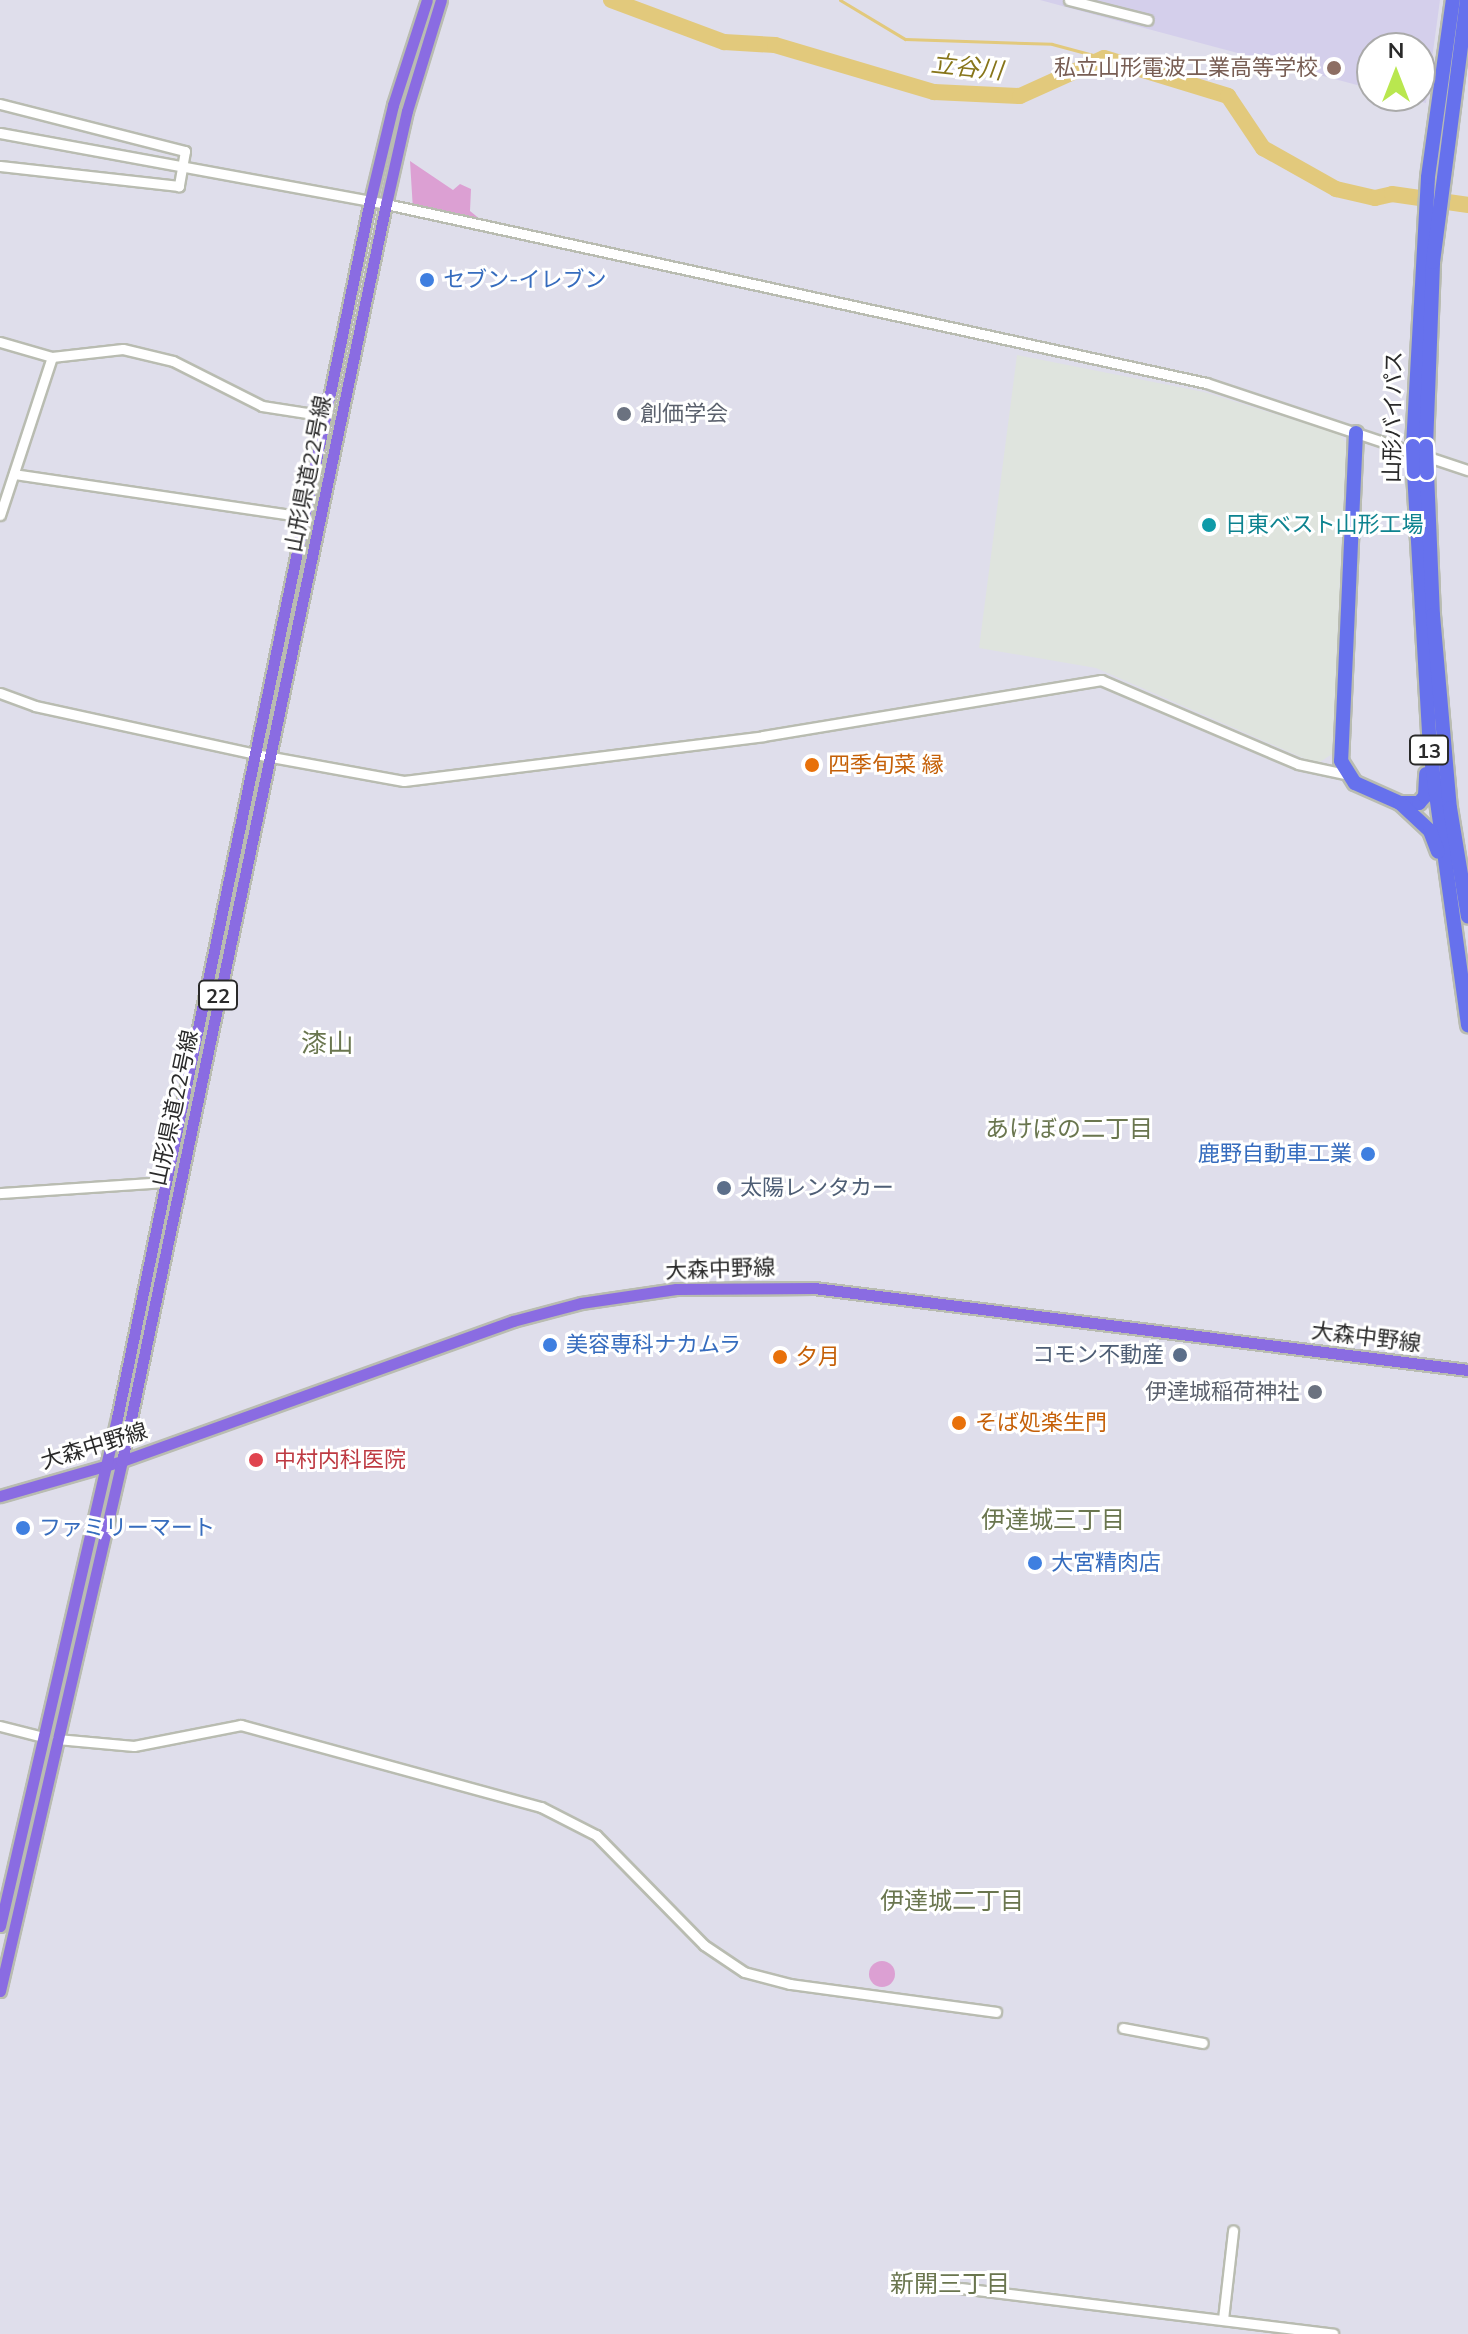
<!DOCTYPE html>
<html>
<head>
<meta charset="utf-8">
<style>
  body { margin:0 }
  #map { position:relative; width:1468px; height:2334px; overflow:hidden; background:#dfdeeb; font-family:Mulish,"Noto Sans JP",sans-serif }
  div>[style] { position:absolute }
  .industrial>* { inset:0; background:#dfe4de }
  .education>* { inset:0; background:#d4cfeb }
  .green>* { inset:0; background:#dca0d3 }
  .round { border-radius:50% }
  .stream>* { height:3px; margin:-1.5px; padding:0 1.5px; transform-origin:1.5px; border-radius:1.5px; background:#e2c97c }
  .river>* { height:16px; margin:-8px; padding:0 8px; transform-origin:8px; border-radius:8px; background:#e2c97c }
  .roads { filter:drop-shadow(2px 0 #b9bcb1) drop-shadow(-2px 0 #b9bcb1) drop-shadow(0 2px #b9bcb1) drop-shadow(0 -2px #b9bcb1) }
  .minor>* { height:9px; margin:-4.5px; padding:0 4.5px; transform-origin:4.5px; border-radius:4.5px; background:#fff }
  .major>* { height:11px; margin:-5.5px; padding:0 5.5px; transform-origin:5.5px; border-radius:5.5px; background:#8a6ce2 }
  .highway>* { height:14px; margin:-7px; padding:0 7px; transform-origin:7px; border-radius:7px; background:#6671ed }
  .bridges { filter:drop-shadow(2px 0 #fff) drop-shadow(-2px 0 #fff) drop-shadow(0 2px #fff) drop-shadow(0 -2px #fff) }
  .highway-bridge>* { height:14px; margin:-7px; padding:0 7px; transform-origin:7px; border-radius:7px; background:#6671ed }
  .dots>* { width:22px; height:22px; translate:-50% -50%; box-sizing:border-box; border:4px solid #fff; border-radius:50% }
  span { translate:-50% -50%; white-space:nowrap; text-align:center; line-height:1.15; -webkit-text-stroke:6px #fff; paint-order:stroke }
  .shield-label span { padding:2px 6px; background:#fff; border:2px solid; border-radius:6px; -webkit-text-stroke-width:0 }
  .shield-label { font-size:20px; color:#2a2a2a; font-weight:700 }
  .education-label { font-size:22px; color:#785e54 }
  .right { translate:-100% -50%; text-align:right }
  .shop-label { font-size:22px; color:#366cbe }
  .left { translate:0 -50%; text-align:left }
  .worship-label { font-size:22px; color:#5b616d }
  .street-label { font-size:22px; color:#2a2a2a }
  .culture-label { font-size:22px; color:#0d838f }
  .food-label { font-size:22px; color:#c56008 }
  .service-label { font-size:22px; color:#4e5e75 }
  .health-label { font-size:22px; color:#be3a42 }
  .water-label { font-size:24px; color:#87751a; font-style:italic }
  .neighbourhood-label { font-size:24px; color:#6a764f }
  .quarter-label { font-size:26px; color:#6a764f }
  .north { position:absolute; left:1356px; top:32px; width:80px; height:80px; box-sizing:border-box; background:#fff; border:2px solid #aaa; border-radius:50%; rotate:0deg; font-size:22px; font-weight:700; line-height:32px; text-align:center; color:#2a2a2a }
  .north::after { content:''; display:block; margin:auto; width:28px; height:36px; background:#b9e74f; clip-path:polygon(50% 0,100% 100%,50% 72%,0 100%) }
</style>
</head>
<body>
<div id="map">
  <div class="industrial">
    <i style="clip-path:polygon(1017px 355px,1204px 392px,1339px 434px,1346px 443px,1332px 754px,1317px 764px,1096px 668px,979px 648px)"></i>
  </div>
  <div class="education">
    <i style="clip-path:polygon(1040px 0,1440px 0,1426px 103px,1399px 96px,1420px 96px,1420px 48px,1372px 48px,1372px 89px)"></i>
  </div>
  <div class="green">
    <i style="clip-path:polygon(410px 161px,453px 190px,460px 184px,471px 189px,470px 211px,486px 224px,413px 210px)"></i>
    <i class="round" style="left:869px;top:1961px;width:26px;height:26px"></i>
  </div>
  <div class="stream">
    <i style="left:840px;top:0;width:76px;rotate:31deg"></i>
    <i style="left:905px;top:39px;width:147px;rotate:1.9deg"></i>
    <i style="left:1052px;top:44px;width:54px;rotate:15.1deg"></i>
  </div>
  <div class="river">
    <i style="left:611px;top:0;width:121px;rotate:20.4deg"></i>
    <i style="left:724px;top:42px;width:51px;rotate:3.4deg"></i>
    <i style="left:775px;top:45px;width:166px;rotate:16.5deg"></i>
    <i style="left:934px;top:92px;width:86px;rotate:2.7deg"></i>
    <i style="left:1020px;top:96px;width:92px;rotate:-24.3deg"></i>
    <i style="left:1104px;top:58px;width:130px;rotate:17deg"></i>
    <i style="left:1228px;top:96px;width:63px;rotate:56.1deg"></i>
    <i style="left:1263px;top:148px;width:84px;rotate:29.3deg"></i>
    <i style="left:1336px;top:189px;width:40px;rotate:13deg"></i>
    <i style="left:1375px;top:198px;width:17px;rotate:-13deg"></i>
    <i style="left:1392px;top:194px;width:77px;rotate:8.2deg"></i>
  </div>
  <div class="roads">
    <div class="minor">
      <i style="left:1069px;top:0;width:81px;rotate:14.2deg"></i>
      <i style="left:0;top:104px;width:191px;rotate:14.3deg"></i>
      <i style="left:185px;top:151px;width:36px;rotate:100deg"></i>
      <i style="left:179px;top:186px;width:180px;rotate:-173.6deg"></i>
      <i style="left:0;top:133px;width:392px;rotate:10.4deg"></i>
      <i style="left:386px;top:204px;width:839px;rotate:12.31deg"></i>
      <i style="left:1206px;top:383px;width:276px;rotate:18.4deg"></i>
      <i style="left:0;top:342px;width:54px;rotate:16.1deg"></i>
      <i style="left:52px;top:357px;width:71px;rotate:-6.4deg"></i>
      <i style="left:123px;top:349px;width:51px;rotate:13.5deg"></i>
      <i style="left:173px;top:361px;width:100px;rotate:26.8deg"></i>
      <i style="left:262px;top:406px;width:65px;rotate:8.9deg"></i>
      <i style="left:14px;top:474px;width:294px;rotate:8.4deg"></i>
      <i style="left:0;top:515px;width:166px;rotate:-71.8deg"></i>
      <i style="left:0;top:693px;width:37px;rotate:20deg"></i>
      <i style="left:35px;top:706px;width:225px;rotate:12.3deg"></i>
      <i style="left:255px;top:754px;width:151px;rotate:10.3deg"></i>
      <i style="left:404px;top:781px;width:362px;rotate:-7.1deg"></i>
      <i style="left:763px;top:736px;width:343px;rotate:-9.4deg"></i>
      <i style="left:1101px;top:680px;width:214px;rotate:23.1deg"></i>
      <i style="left:1298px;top:764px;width:48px;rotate:12deg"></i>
      <i style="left:0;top:1193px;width:165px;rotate:-3.8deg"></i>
      <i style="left:0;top:1726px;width:44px;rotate:14.3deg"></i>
      <i style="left:57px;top:1739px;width:77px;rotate:5.2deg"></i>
      <i style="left:134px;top:1746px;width:109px;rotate:-11.1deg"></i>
      <i style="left:241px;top:1725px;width:311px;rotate:15.3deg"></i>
      <i style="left:541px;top:1807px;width:62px;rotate:27deg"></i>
      <i style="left:596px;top:1835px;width:154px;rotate:45.5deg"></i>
      <i style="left:704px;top:1945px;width:48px;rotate:34deg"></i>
      <i style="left:744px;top:1972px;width:48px;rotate:14.6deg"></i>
      <i style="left:790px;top:1984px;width:208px;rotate:7.7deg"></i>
      <i style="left:1123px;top:2028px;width:81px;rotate:10.6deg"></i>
      <i style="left:961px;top:2288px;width:375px;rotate:7deg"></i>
      <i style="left:1223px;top:2319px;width:89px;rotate:-83.5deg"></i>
    </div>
    <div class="major">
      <i style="left:0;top:1496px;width:127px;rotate:-16deg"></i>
      <i style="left:122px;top:1461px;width:415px;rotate:-19.7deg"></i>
      <i style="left:513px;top:1321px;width:70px;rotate:-14.8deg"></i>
      <i style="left:581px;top:1303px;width:96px;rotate:-8.4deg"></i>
      <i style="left:676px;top:1289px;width:138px;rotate:-0.4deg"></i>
      <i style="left:814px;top:1288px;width:659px;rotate:7.15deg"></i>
      <i style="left:0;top:1926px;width:521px;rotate:-77.03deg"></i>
      <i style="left:117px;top:1418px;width:1243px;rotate:-78.26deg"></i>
      <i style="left:370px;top:201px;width:99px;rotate:-76.5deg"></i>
      <i style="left:393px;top:105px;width:110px;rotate:-72.1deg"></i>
      <i style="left:0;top:1991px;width:544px;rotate:-77.04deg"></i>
      <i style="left:122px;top:1461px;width:1284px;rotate:-78.14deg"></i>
      <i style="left:386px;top:204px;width:95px;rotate:-77.3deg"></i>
      <i style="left:407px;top:111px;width:116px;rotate:-73deg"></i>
    </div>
    <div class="highway">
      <i style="left:1356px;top:433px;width:328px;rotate:92.6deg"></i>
      <i style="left:1341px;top:761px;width:26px;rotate:58deg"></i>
      <i style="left:1355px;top:783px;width:49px;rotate:24deg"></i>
      <i style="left:1400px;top:803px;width:19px"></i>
      <i style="left:1419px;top:803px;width:9px;rotate:-49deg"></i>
      <i style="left:1425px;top:796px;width:22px;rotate:-87deg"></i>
      <i style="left:1413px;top:446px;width:269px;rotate:-86.8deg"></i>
      <i style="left:1428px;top:177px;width:179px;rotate:-82deg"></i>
      <i style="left:1426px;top:446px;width:184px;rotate:-87.8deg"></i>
      <i style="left:1433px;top:262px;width:264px;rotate:-82.6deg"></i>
      <i style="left:1414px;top:472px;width:279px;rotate:86.7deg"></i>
      <i style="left:1430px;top:751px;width:277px;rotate:82.1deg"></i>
      <i style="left:1427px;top:473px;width:142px;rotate:87.6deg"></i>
      <i style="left:1433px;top:615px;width:194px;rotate:85deg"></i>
      <i style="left:1450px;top:808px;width:110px;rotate:80.6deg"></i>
      <i style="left:1400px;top:803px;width:41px;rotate:43deg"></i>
      <i style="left:1430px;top:831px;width:22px;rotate:69deg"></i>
    </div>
  </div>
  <div class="bridges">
    <div class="highway-bridge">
      <i style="left:1413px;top:446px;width:26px;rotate:88deg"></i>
      <i style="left:1426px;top:446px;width:27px;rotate:88deg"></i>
    </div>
  </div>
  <div class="dots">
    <i style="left:1334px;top:68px;background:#8d6e63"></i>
    <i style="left:427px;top:280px;background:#3f7fe0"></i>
    <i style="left:624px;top:414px;background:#6b7280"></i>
    <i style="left:1209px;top:525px;background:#0f9aa8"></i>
    <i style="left:812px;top:765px;background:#e8710a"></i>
    <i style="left:1368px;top:1154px;background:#3f7fe0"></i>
    <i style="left:724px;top:1188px;background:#5c6f8a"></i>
    <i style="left:550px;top:1345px;background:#3f7fe0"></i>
    <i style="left:1180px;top:1355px;background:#5c6f8a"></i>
    <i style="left:780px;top:1357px;background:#e8710a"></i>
    <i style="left:1315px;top:1392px;background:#6b7280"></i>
    <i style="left:959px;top:1423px;background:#e8710a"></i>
    <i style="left:256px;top:1460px;background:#e0444e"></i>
    <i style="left:23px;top:1528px;background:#3f7fe0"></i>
    <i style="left:1035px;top:1563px;background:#3f7fe0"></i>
  </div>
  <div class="shield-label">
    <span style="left:1429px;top:750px">13</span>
    <span style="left:218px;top:995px">22</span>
  </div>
  <div class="education-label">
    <span class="right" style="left:1318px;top:68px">私立山形電波工業高等学校</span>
  </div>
  <div class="shop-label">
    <span class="left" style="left:443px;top:280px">セブン-イレブン</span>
    <span class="right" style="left:1352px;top:1154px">鹿野自動車工業</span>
    <span class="left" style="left:566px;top:1345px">美容専科ナカムラ</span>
    <span class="left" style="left:39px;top:1528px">ファミリーマート</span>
    <span class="left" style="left:1051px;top:1563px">大宮精肉店</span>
  </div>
  <div class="worship-label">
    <span class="left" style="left:640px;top:414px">創価学会</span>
    <span class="right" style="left:1299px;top:1392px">伊達城稲荷神社</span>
  </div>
  <div class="street-label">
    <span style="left:1393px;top:417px;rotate:-89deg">山形バイパス</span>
    <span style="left:308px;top:474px;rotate:-79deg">山形県道22号線</span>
    <span style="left:174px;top:1108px;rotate:-78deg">山形県道22号線</span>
    <span style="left:720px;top:1269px;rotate:-2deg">大森中野線</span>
    <span style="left:1366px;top:1337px;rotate:7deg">大森中野線</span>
    <span style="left:94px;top:1446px;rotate:-17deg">大森中野線</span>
  </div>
  <div class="culture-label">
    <span class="left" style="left:1225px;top:525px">日東ベスト山形工場</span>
  </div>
  <div class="food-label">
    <span class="left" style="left:828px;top:765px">四季旬菜 縁</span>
    <span class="left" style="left:796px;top:1357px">夕月</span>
    <span class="left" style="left:975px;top:1423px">そば処楽生門</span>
  </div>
  <div class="service-label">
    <span class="left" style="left:740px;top:1188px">太陽レンタカー</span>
    <span class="right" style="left:1164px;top:1355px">コモン不動産</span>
  </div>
  <div class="health-label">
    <span class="left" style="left:274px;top:1460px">中村内科医院</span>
  </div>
  <div class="water-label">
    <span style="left:967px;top:67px;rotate:6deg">立谷川</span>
  </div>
  <div class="neighbourhood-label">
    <span style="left:1069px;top:1129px">あけぼの二丁目</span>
    <span style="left:1053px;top:1520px">伊達城三丁目</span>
    <span style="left:952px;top:1901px">伊達城二丁目</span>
    <span style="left:950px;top:2284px">新開三丁目</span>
  </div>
  <div class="quarter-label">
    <span style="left:327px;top:1043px">漆山</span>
  </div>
  <div class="north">N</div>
</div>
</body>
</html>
